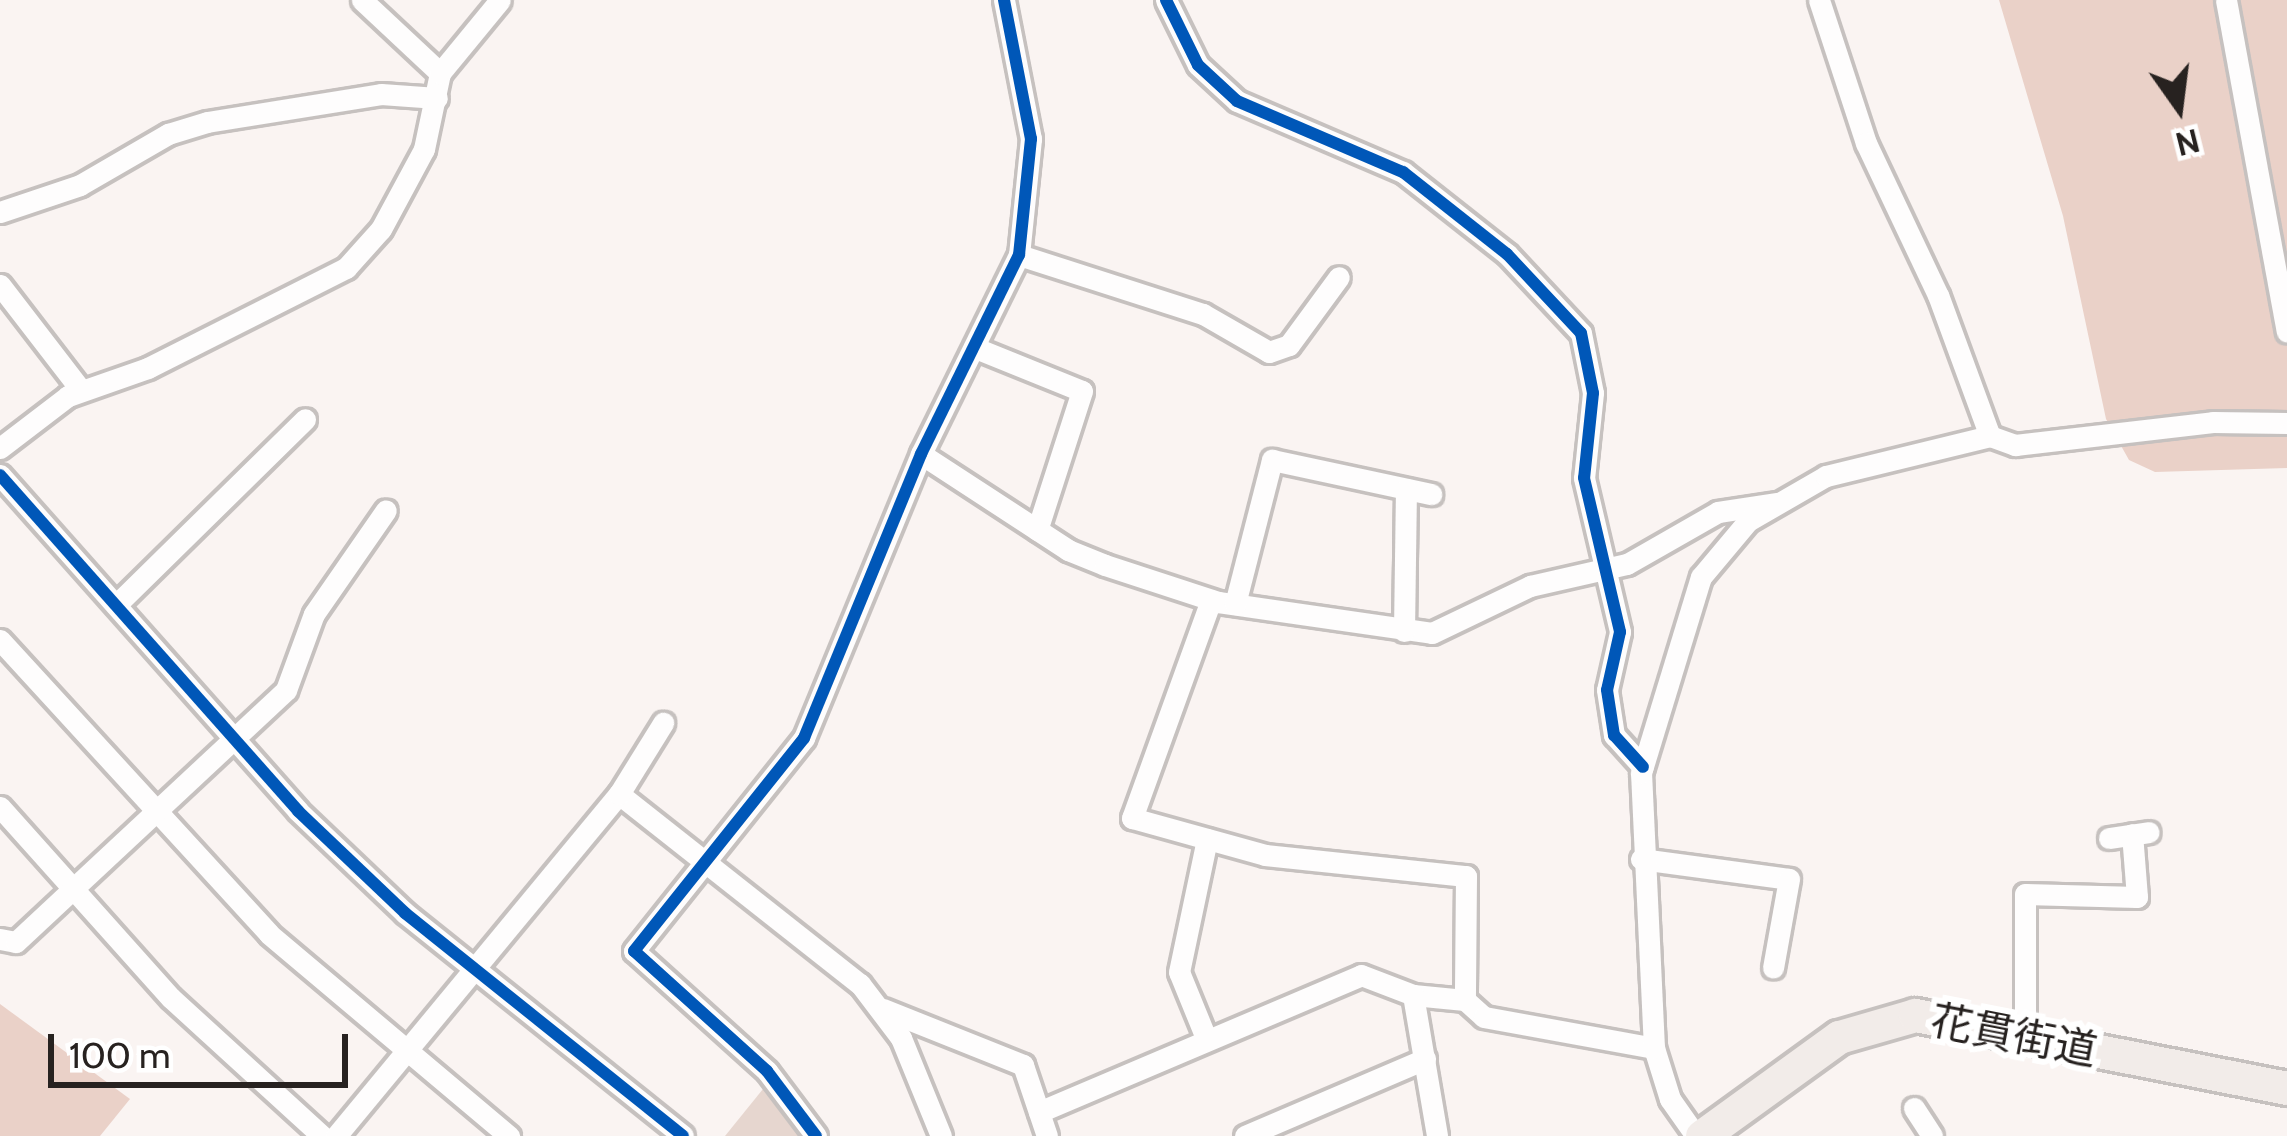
<!DOCTYPE html>
<html>
<head>
<meta charset="utf-8">
<style>
  body { margin:0 }
  #map { position:relative; width:2287px; height:1136px; overflow:hidden; background:#faf4f2; font-family:Cabin,"Noto Sans JP",sans-serif }
  div>[style] { position:absolute }
  .green>* { inset:0; background:#e6d6cf }
  .forest>* { inset:0; background:#ead1c8 }
  .roads { filter:drop-shadow(3px 0 #c6c1bf) drop-shadow(-3px 0 #c6c1bf) drop-shadow(0 3px #c6c1bf) drop-shadow(0 -3px #c6c1bf) }
  .minor>* { height:21px; margin:-10.5px; padding:0 10.5px; transform-origin:10.5px; border-radius:10.5px; background:#fefdfd }
  .highway>* { height:33px; margin:-16.5px; padding:0 16.5px; transform-origin:16.5px; border-radius:16.5px; background:#f2ece9 }
  .cycleway>* { height:12px; margin:-6px; padding:0 6px; transform-origin:6px; border-radius:6px; background:#0057b8 }
  span { translate:-50% -50%; white-space:nowrap; text-align:center; line-height:1.15; -webkit-text-stroke:12px #fff; paint-order:stroke }
  .street-label { font-size:42px; color:#272220 }
  .north { position:absolute; left:2119px; top:48px; width:120px; height:120px; -webkit-text-stroke:9px #fff; paint-order:stroke; rotate:166deg; font-size:33px; font-weight:700; line-height:48px; text-align:center; color:#272220 }
  .north::after { content:''; display:block; margin:auto; width:42px; height:54px; background:#272220; clip-path:polygon(50% 0,100% 100%,50% 72%,0 100%) }
  .scale { position:absolute; left:48px; top:1034px; width:300px; height:54px; box-sizing:border-box; border:6px solid #272220; border-top:0; padding-left:15px; font-size:36px; line-height:42px; white-space:nowrap; color:#272220; -webkit-text-stroke:9px #fff; paint-order:stroke }
</style>
</head>
<body>
<div id="map">
  <div class="green">
    <i style="clip-path:polygon(763px 1089px,789px 1097px,815px 1136px,725px 1136px)"></i>
  </div>
  <div class="forest">
    <i style="clip-path:polygon(1999px 0,2287px 0,2287px 468px,2155px 472px,2129px 460px,2106px 419px,2063px 216px)"></i>
    <i style="clip-path:polygon(0 1004px,130px 1099px,100px 1136px,0 1136px)"></i>
  </div>
  <div class="roads">
    <div class="minor">
      <i style="left:362px;top:0;width:107px;rotate:43.1deg"></i>
      <i style="left:1166px;top:0;width:72px;rotate:63.8deg"></i>
      <i style="left:1198px;top:65px;width:53px;rotate:42.7deg"></i>
      <i style="left:1237px;top:101px;width:181px;rotate:23.2deg"></i>
      <i style="left:1403px;top:172px;width:132px;rotate:38.3deg"></i>
      <i style="left:1507px;top:254px;width:108px;rotate:46.9deg"></i>
      <i style="left:1581px;top:333px;width:61px;rotate:78.7deg"></i>
      <i style="left:1593px;top:393px;width:85px;rotate:96deg"></i>
      <i style="left:1584px;top:478px;width:158px;rotate:76.8deg"></i>
      <i style="left:1620px;top:632px;width:59px;rotate:102.6deg"></i>
      <i style="left:1607px;top:690px;width:46px;rotate:81.2deg"></i>
      <i style="left:1614px;top:735px;width:43px;rotate:47.8deg"></i>
      <i style="left:1819px;top:0;width:151px;rotate:71.8deg"></i>
      <i style="left:1866px;top:143px;width:168px;rotate:64.7deg"></i>
      <i style="left:1938px;top:295px;width:150px;rotate:69.8deg"></i>
      <i style="left:1990px;top:436px;width:27px;rotate:20deg"></i>
      <i style="left:2015px;top:445px;width:199px;rotate:-6.6deg"></i>
      <i style="left:2213px;top:422px;width:74px;rotate:0.8deg"></i>
      <i style="left:2226px;top:0;width:337px;rotate:79.6deg"></i>
      <i style="left:0;top:212px;width:84px;rotate:-18.6deg"></i>
      <i style="left:80px;top:185px;width:102px;rotate:-30.1deg"></i>
      <i style="left:168px;top:134px;width:41px;rotate:-17.1deg"></i>
      <i style="left:207px;top:122px;width:176px;rotate:-9.1deg"></i>
      <i style="left:381px;top:94px;width:56px;rotate:4.1deg"></i>
      <i style="left:1019px;top:255px;width:193px;rotate:17.8deg"></i>
      <i style="left:1203px;top:314px;width:76px;rotate:29.9deg"></i>
      <i style="left:1269px;top:352px;width:21px;rotate:-19deg"></i>
      <i style="left:1289px;top:345px;width:84px;rotate:-53.7deg"></i>
      <i style="left:0;top:285px;width:133px;rotate:52.4deg"></i>
      <i style="left:978px;top:349px;width:112px;rotate:22deg"></i>
      <i style="left:1082px;top:391px;width:146px;rotate:107.9deg"></i>
      <i style="left:0;top:448px;width:86px;rotate:-37.4deg"></i>
      <i style="left:68px;top:396px;width:85px;rotate:-19.3deg"></i>
      <i style="left:148px;top:368px;width:222px;rotate:-26.8deg"></i>
      <i style="left:346px;top:268px;width:52px;rotate:-48.1deg"></i>
      <i style="left:381px;top:229px;width:91px;rotate:-61.7deg"></i>
      <i style="left:424px;top:149px;width:78px;rotate:-78.1deg"></i>
      <i style="left:440px;top:73px;width:94px;rotate:-50.6deg"></i>
      <i style="left:921px;top:454px;width:176px;rotate:33.1deg"></i>
      <i style="left:1068px;top:550px;width:40px;rotate:22deg"></i>
      <i style="left:1105px;top:565px;width:119px;rotate:18.1deg"></i>
      <i style="left:1218px;top:602px;width:216px;rotate:8.2deg"></i>
      <i style="left:1432px;top:633px;width:109px;rotate:-25.6deg"></i>
      <i style="left:1530px;top:586px;width:99px;rotate:-12.8deg"></i>
      <i style="left:1627px;top:564px;width:105px;rotate:-29.7deg"></i>
      <i style="left:1718px;top:512px;width:60px;rotate:-8.7deg"></i>
      <i style="left:0;top:475px;width:449px;rotate:48.4deg"></i>
      <i style="left:298px;top:811px;width:148px;rotate:43.6deg"></i>
      <i style="left:405px;top:913px;width:356px;rotate:38.7deg"></i>
      <i style="left:1211px;top:600px;width:232px;rotate:109.9deg"></i>
      <i style="left:1132px;top:818px;width:138px;rotate:15.5deg"></i>
      <i style="left:1265px;top:855px;width:202px;rotate:6deg"></i>
      <i style="left:1466px;top:876px;width:124px;rotate:90.5deg"></i>
      <i style="left:1235px;top:604px;width:149px;rotate:-75.6deg"></i>
      <i style="left:1272px;top:460px;width:163px;rotate:12.1deg"></i>
      <i style="left:116px;top:605px;width:265px;rotate:-44.5deg"></i>
      <i style="left:1404px;top:631px;width:142px;rotate:-89.2deg"></i>
      <i style="left:0;top:640px;width:398px;rotate:47.5deg"></i>
      <i style="left:269px;top:934px;width:314px;rotate:40.1deg"></i>
      <i style="left:619px;top:794px;width:307px;rotate:38.3deg"></i>
      <i style="left:860px;top:984px;width:68px;rotate:52.8deg"></i>
      <i style="left:901px;top:1038px;width:106px;rotate:67.8deg"></i>
      <i style="left:0;top:807px;width:256px;rotate:48.2deg"></i>
      <i style="left:171px;top:998px;width:205px;rotate:42.4deg"></i>
      <i style="left:2109px;top:838px;width:40px;rotate:-8.5deg"></i>
      <i style="left:1641px;top:859px;width:149px;rotate:7.7deg"></i>
      <i style="left:1789px;top:879px;width:90px;rotate:100.2deg"></i>
      <i style="left:0;top:939px;width:16px;rotate:11deg"></i>
      <i style="left:16px;top:942px;width:369px;rotate:-43deg"></i>
      <i style="left:286px;top:690px;width:81px;rotate:-69.8deg"></i>
      <i style="left:314px;top:614px;width:126px;rotate:-55.3deg"></i>
      <i style="left:1413px;top:995px;width:52px;rotate:5.5deg"></i>
      <i style="left:1465px;top:1000px;width:25px;rotate:42deg"></i>
      <i style="left:1484px;top:1017px;width:173px;rotate:10.3deg"></i>
      <i style="left:883px;top:1009px;width:151px;rotate:21.8deg"></i>
      <i style="left:1023px;top:1065px;width:75px;rotate:71.3deg"></i>
      <i style="left:2025px;top:1035px;width:141px;rotate:-90deg"></i>
      <i style="left:2025px;top:894px;width:112px;rotate:1.5deg"></i>
      <i style="left:2137px;top:897px;width:63px;rotate:-94.5deg"></i>
      <i style="left:1206px;top:1038px;width:71px;rotate:-112.2deg"></i>
      <i style="left:1179px;top:972px;width:136px;rotate:-78.1deg"></i>
      <i style="left:1914px;top:1108px;width:33px;rotate:57deg"></i>
      <i style="left:1039px;top:1112px;width:350px;rotate:-23deg"></i>
      <i style="left:1361px;top:975px;width:56px;rotate:21deg"></i>
      <i style="left:1413px;top:995px;width:143px;rotate:80.3deg"></i>
      <i style="left:336px;top:1136px;width:444px;rotate:-50.4deg"></i>
      <i style="left:619px;top:794px;width:84px;rotate:-58.2deg"></i>
      <i style="left:816px;top:1136px;width:81px;rotate:-127deg"></i>
      <i style="left:767px;top:1071px;width:179px;rotate:-137.9deg"></i>
      <i style="left:634px;top:951px;width:273px;rotate:-51.4deg"></i>
      <i style="left:804px;top:738px;width:307px;rotate:-67.6deg"></i>
      <i style="left:921px;top:454px;width:222px;rotate:-63.8deg"></i>
      <i style="left:1019px;top:255px;width:117px;rotate:-84.1deg"></i>
      <i style="left:1031px;top:139px;width:142px;rotate:-101deg"></i>
      <i style="left:1245px;top:1136px;width:196px;rotate:-23.2deg"></i>
      <i style="left:1696px;top:1136px;width:45px;rotate:-125.1deg"></i>
      <i style="left:1670px;top:1099px;width:53px;rotate:-107.4deg"></i>
      <i style="left:1654px;top:1048px;width:275px;rotate:-92.7deg"></i>
      <i style="left:1641px;top:773px;width:205px;rotate:-73deg"></i>
      <i style="left:1701px;top:577px;width:73px;rotate:-50deg"></i>
      <i style="left:1748px;top:521px;width:90px;rotate:-30deg"></i>
      <i style="left:1826px;top:476px;width:169px;rotate:-13.7deg"></i>
    </div>
    <div class="highway">
      <i style="left:1702px;top:1136px;width:169px;rotate:-35.9deg"></i>
      <i style="left:1839px;top:1037px;width:79px;rotate:-16.1deg"></i>
      <i style="left:1915px;top:1015px;width:379px;rotate:11.1deg"></i>
    </div>
  </div>
  <div class="cycleway">
    <i style="left:1166px;top:0;width:72px;rotate:63.8deg"></i>
    <i style="left:1198px;top:65px;width:53px;rotate:42.7deg"></i>
    <i style="left:1237px;top:101px;width:181px;rotate:23.2deg"></i>
    <i style="left:1403px;top:172px;width:132px;rotate:38.3deg"></i>
    <i style="left:1507px;top:254px;width:108px;rotate:46.9deg"></i>
    <i style="left:1581px;top:333px;width:61px;rotate:78.7deg"></i>
    <i style="left:1593px;top:393px;width:85px;rotate:96deg"></i>
    <i style="left:1584px;top:478px;width:158px;rotate:76.8deg"></i>
    <i style="left:1620px;top:632px;width:59px;rotate:102.6deg"></i>
    <i style="left:1607px;top:690px;width:46px;rotate:81.2deg"></i>
    <i style="left:1614px;top:735px;width:43px;rotate:47.8deg"></i>
    <i style="left:0;top:475px;width:449px;rotate:48.4deg"></i>
    <i style="left:298px;top:811px;width:148px;rotate:43.6deg"></i>
    <i style="left:405px;top:913px;width:356px;rotate:38.7deg"></i>
    <i style="left:816px;top:1136px;width:81px;rotate:-127deg"></i>
    <i style="left:767px;top:1071px;width:179px;rotate:-137.9deg"></i>
    <i style="left:634px;top:951px;width:273px;rotate:-51.4deg"></i>
    <i style="left:804px;top:738px;width:307px;rotate:-67.6deg"></i>
    <i style="left:921px;top:454px;width:222px;rotate:-63.8deg"></i>
    <i style="left:1019px;top:255px;width:117px;rotate:-84.1deg"></i>
    <i style="left:1031px;top:139px;width:142px;rotate:-101deg"></i>
  </div>
  <div class="street-label">
    <span style="left:2014px;top:1035px;rotate:11deg">花貫街道</span>
  </div>
  <div class="north">N</div>
  <div class="scale">100 m</div>
</div>
</body>
</html>
